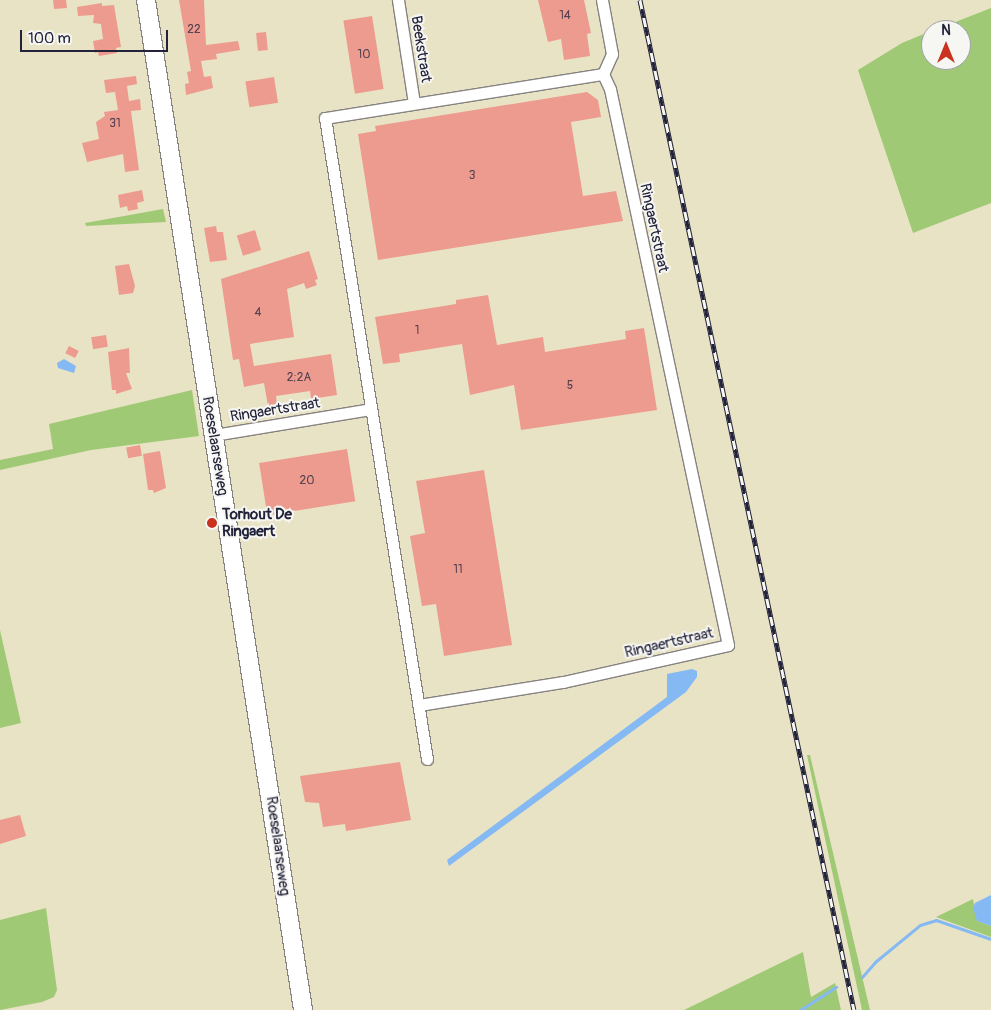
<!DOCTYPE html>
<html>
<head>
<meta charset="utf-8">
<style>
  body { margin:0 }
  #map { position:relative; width:991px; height:1010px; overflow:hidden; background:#e9e3c5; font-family:Pangolin,sans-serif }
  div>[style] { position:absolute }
  .green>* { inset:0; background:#a0c975 }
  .water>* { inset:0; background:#85b9f3 }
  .stream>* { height:3px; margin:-1.5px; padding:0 1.5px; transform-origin:1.5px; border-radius:1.5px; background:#85b9f3 }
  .building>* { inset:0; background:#ed9b8e; transform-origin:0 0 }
  .roads { filter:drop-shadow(1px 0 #868280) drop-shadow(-1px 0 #868280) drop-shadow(0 1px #868280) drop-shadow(0 -1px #868280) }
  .minor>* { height:11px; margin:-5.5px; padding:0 5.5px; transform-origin:5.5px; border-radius:5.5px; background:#fff }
  .primary>* { height:18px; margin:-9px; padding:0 9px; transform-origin:9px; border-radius:9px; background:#fff }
  .rail>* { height:5px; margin-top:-2.5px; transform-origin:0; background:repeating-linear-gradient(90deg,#f6f6f2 0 9px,#22223b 0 18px); box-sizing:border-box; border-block:1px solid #22223b }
  .dots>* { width:14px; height:14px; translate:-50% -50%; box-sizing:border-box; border:2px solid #f6f6f2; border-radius:50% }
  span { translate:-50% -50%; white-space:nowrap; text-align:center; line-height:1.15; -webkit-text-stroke:4px #f6f6f2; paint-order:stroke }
  .number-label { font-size:12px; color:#554050 }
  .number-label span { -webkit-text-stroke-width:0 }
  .street-label { font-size:15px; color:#22223b }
  .poi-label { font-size:15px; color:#22223b; font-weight:700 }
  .left { translate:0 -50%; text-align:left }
  .north { position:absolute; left:921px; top:20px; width:50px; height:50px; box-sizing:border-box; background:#f6f6f2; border:1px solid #a1a1a9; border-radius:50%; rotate:0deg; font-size:14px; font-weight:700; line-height:20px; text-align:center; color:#22223b }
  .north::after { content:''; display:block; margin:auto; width:18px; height:22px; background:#c8321e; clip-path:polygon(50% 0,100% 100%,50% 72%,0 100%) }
  .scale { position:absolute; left:20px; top:30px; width:148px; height:22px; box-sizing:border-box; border:2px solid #22223b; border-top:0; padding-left:6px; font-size:15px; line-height:18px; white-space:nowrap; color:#22223b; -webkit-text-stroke:4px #f6f6f2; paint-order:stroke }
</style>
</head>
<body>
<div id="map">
  <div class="green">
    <i style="clip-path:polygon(991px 8px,991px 203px,913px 233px,858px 70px,902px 43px,931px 31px,931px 60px,961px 60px,961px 30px,935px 30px)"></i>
    <i style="clip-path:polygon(163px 209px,166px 222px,86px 226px,85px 223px)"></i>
    <i style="clip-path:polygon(192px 390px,199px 436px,91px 450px,0 470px,0 460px,53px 449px,49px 424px)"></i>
    <i style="clip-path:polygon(0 630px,21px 723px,0 728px)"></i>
    <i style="clip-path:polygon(807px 755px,810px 755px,870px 1010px,862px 1010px)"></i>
    <i style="clip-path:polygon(973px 899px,977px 921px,991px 926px,991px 937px,936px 917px)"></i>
    <i style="clip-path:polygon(46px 908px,57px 990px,54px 997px,42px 1002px,0 1010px,0 920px)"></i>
    <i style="clip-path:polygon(803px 952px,811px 997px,835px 983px,841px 1010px,684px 1010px)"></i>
  </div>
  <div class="water">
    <i style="clip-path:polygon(64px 359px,76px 366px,74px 373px,58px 368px,57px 363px)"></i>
    <i style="clip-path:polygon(692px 669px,697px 671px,697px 677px,686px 692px,449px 866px,447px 860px,667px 697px,667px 674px)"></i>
    <i style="clip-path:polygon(991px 895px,991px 926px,977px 921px,973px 908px,975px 903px)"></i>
  </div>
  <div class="stream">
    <i style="left:862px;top:977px;width:20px;rotate:-49deg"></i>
    <i style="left:875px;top:962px;width:58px;rotate:-39.4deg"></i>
    <i style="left:920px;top:925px;width:17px;rotate:-17deg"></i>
    <i style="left:936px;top:920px;width:58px;rotate:19.1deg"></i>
    <i style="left:800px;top:1010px;width:43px;rotate:-32.6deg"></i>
  </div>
  <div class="building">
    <i style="clip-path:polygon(53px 0,66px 0,67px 8px,54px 9px)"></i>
    <i style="clip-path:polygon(179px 0,204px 0,206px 45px,238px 41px,240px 50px,216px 54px,217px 59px,201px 61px,204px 77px,211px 76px,213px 88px,186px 95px,185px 84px,189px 83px,187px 72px,191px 71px)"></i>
    <i style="clip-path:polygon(538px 0,584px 0,591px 33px,587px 34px,590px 56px,564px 60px,561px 39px,548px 42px)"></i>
    <i style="clip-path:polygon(102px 3px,102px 6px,114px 5px,121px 47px,116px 48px,117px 53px,99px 56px,98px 52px,95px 53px,93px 41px,103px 39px,101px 24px,93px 23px,94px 15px,78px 16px,77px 7px)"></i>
    <i style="left:372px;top:16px;width:74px;height:29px;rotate:81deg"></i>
    <i style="left:266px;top:32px;width:18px;height:10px;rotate:84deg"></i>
    <i style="clip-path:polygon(136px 76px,137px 84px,127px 86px,129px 101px,140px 99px,141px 110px,131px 111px,139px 170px,125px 172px,123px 154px,87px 162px,82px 143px,99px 139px,96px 122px,105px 116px,104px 112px,118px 110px,115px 92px,106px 93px,104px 80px)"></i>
    <i style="left:274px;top:77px;width:26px;height:29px;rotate:81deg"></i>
    <i style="clip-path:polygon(587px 92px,598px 100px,601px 117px,571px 122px,583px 196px,616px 191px,623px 221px,378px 260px,358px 134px,376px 131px,375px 126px)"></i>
    <i style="clip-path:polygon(142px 190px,144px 201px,137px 203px,138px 209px,128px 211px,127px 206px,120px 208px,118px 195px)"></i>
    <i style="clip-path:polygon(216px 226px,217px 232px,223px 232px,227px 260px,210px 262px,204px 228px)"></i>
    <i style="left:255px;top:230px;width:21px;height:19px;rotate:73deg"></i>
    <i style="clip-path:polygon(309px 251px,318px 279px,315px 280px,317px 285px,306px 289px,304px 283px,287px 289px,294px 337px,250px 344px,254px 366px,331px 354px,337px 395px,311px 399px,310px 391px,276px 396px,277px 404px,268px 406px,264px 383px,244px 387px,239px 359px,233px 360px,221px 279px)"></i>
    <i style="clip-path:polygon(129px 264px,135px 286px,133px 293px,119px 295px,115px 266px)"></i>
    <i style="clip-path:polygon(488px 295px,497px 345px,543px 337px,545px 352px,626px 339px,625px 331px,644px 328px,657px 410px,521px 430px,514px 385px,470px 395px,462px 344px,399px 354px,400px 362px,383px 364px,375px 317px,456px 304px,456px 300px)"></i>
    <i style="left:106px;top:335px;width:12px;height:15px;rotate:81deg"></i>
    <i style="left:69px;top:346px;width:11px;height:8px;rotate:27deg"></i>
    <i style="clip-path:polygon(129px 348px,130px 373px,126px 373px,132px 389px,116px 394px,116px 390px,112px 390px,108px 352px)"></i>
    <i style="left:140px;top:445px;width:11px;height:14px;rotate:80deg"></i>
    <i style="left:347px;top:449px;width:53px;height:89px;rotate:81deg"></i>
    <i style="clip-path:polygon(160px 451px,166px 488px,154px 493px,153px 490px,148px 490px,143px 454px)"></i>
    <i style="clip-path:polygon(484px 470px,512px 645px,444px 656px,436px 604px,422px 606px,410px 536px,425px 533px,416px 481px)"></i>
    <i style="clip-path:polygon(400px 762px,411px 820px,346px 831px,345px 824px,323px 827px,319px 803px,305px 802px,300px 776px)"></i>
    <i style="clip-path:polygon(20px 815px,26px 836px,0 844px,0 820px)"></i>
  </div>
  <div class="roads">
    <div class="minor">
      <i style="left:398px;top:0;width:104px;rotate:81.2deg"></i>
      <i style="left:602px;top:0;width:55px;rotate:79.5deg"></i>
      <i style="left:612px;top:54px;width:22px;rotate:114deg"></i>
      <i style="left:214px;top:435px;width:159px;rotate:-9.4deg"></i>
      <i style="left:419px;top:705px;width:146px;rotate:-9.1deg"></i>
      <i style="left:563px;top:682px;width:169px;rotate:-12.6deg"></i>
      <i style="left:728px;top:645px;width:568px;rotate:-101.98deg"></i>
      <i style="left:610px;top:89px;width:17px;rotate:-115deg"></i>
      <i style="left:427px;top:759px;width:649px;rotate:-99.04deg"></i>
      <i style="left:325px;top:118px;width:281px;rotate:-9deg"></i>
    </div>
    <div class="primary">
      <i style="left:146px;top:0;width:1022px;rotate:81.16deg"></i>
    </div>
  </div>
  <div class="rail">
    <i style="left:640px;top:0;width:1032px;rotate:78.04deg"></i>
  </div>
  <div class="dots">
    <i style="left:212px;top:523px;background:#c8321e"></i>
  </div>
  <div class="number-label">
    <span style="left:565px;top:16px">14</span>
    <span style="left:194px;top:30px">22</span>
    <span style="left:364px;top:55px">10</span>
    <span style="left:115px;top:124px">31</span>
    <span style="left:472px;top:176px">3</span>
    <span style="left:258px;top:313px">4</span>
    <span style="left:417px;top:331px">1</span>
    <span style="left:299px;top:378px">2;2A</span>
    <span style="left:570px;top:386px">5</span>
    <span style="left:307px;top:481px">20</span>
    <span style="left:458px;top:570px">11</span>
  </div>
  <div class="street-label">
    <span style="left:421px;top:49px;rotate:81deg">Beekstraat</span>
    <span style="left:654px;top:228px;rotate:78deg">Ringaertstraat</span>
    <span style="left:275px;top:410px;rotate:-9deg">Ringaertstraat</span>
    <span style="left:215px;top:446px;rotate:81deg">Roeselaarseweg</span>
    <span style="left:669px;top:643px;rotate:-13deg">Ringaertstraat</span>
    <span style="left:278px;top:846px;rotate:82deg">Roeselaarseweg</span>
  </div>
  <div class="poi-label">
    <span class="left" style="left:222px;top:523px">Torhout De<br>Ringaert</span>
  </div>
  <div class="north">N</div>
  <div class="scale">100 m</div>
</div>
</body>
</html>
